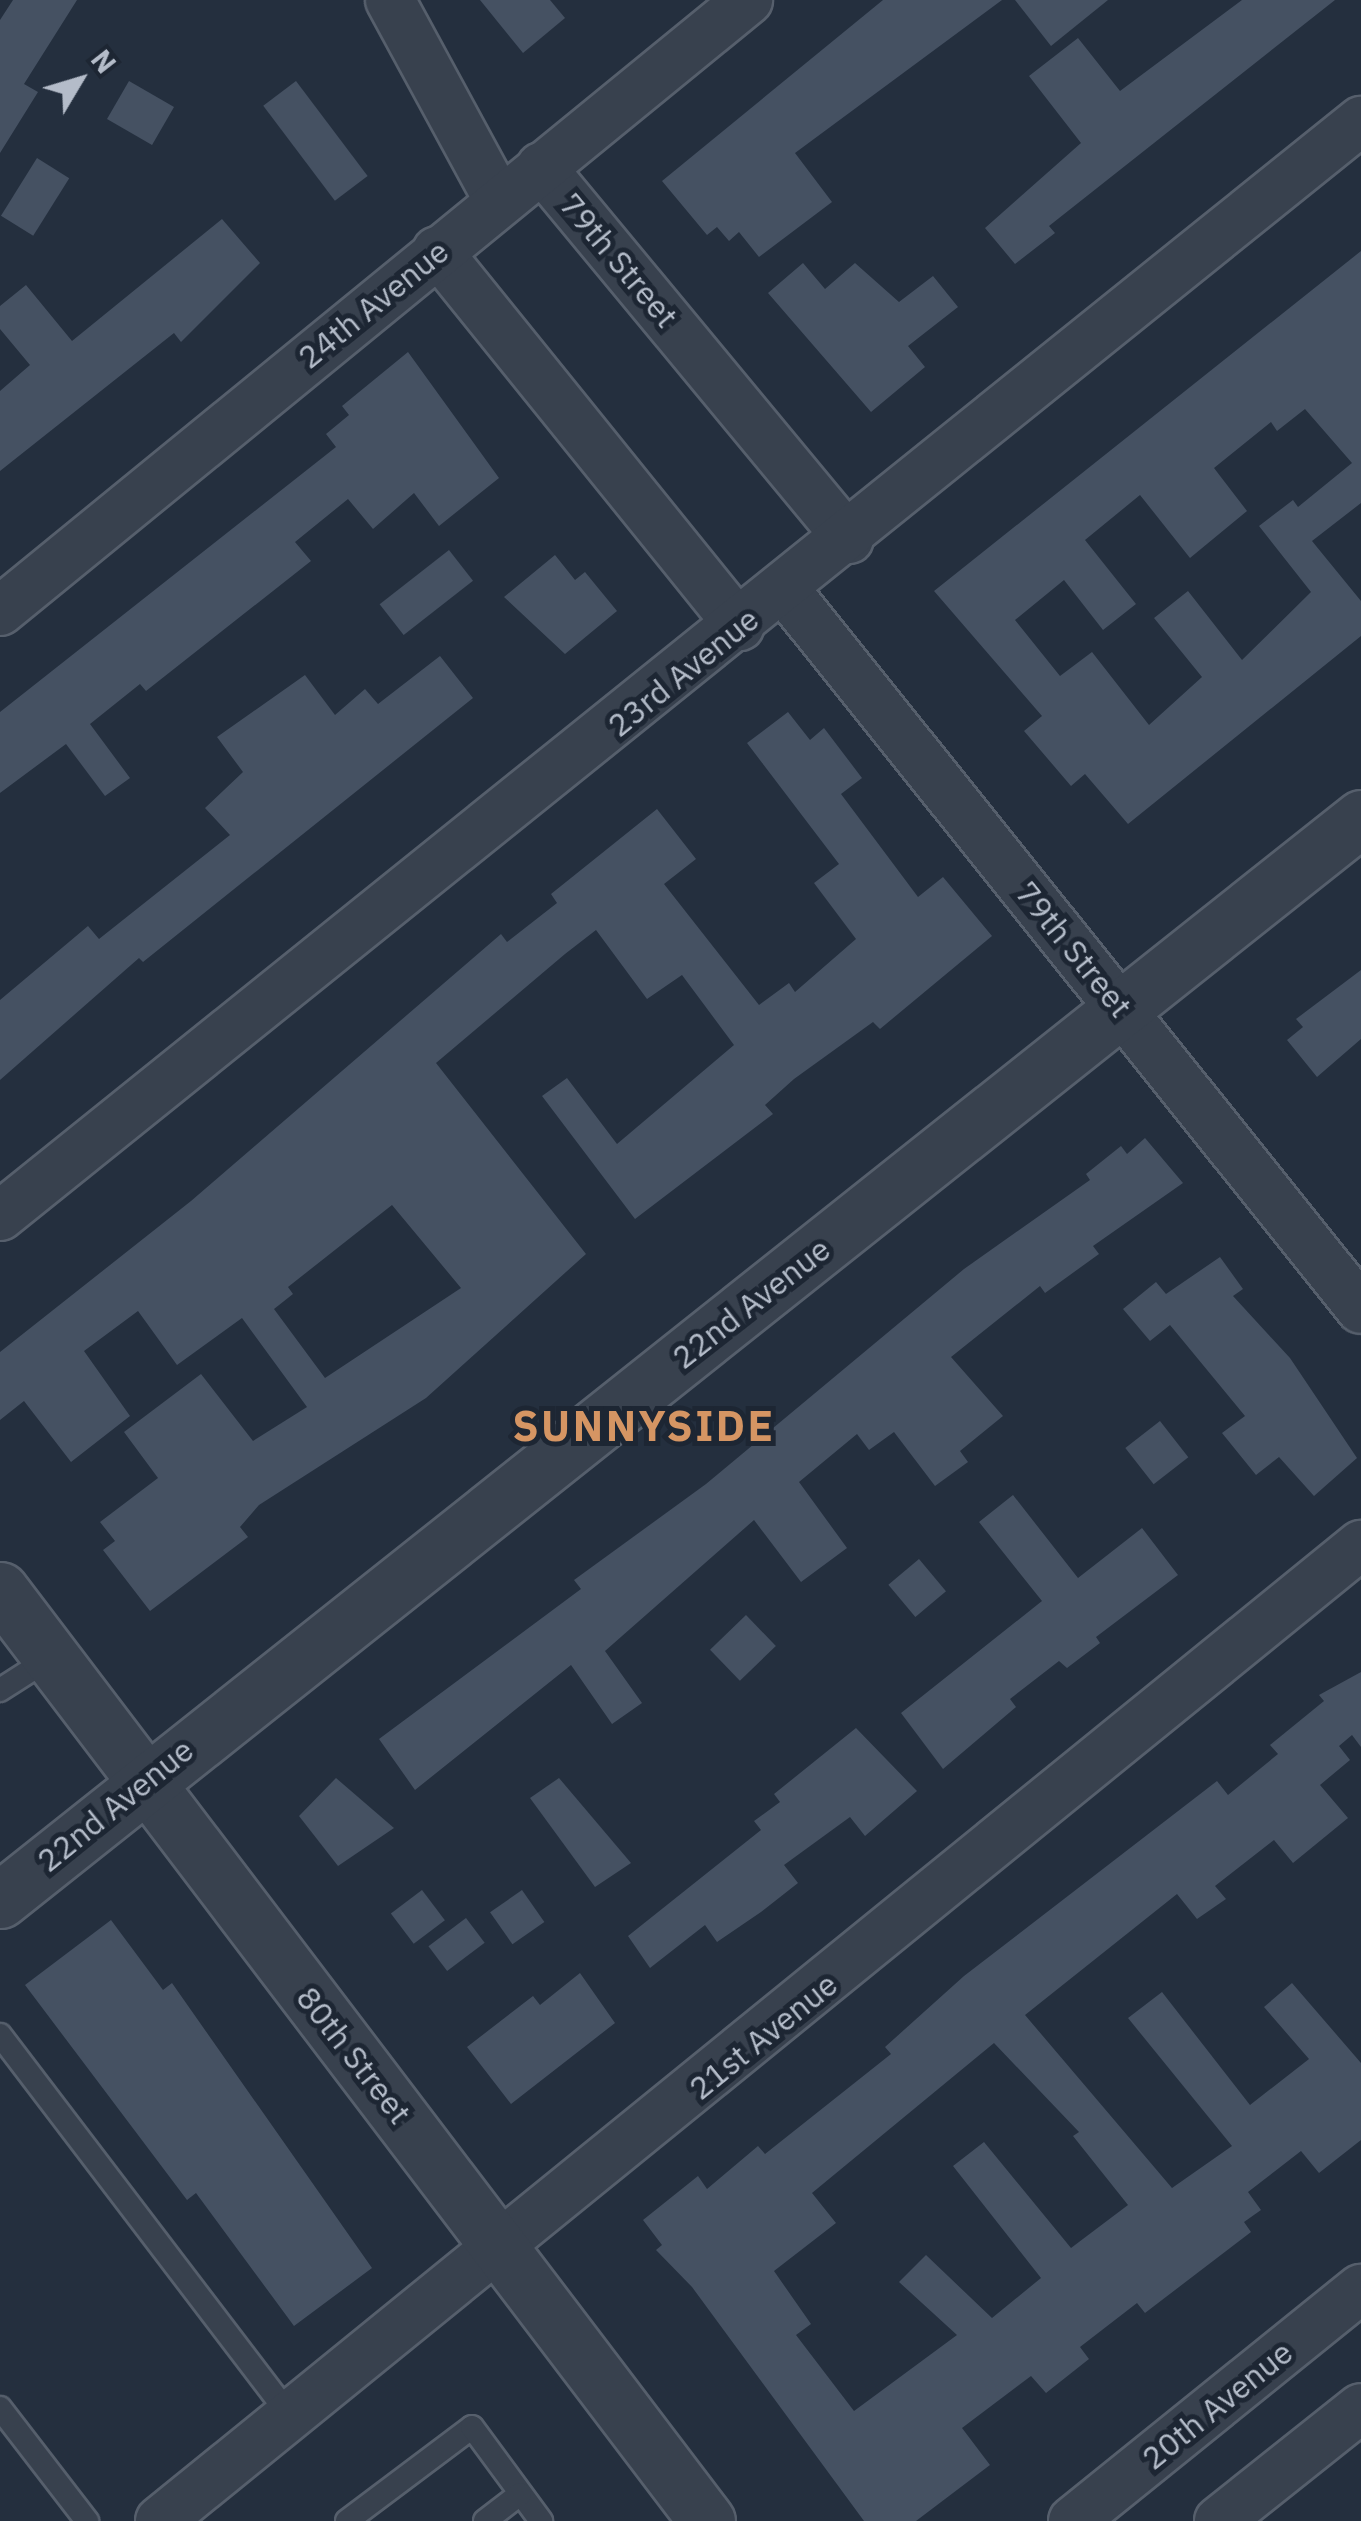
<!DOCTYPE html>
<html>
<head>
<meta charset="utf-8">
<style>
  body { margin:0 }
  #map { position:relative; width:1361px; height:2521px; overflow:hidden; background:#242f3e; font-family:"IBM Plex Sans",sans-serif }
  div>[style] { position:absolute }
  .building>* { inset:0; background:#455162; transform-origin:0 0 }
  .roads { filter:drop-shadow(2px 0 #565f6c) drop-shadow(-2px 0 #565f6c) drop-shadow(0 2px #565f6c) drop-shadow(0 -2px #565f6c) }
  .service>* { height:22px; margin:-11px; padding:0 11px; transform-origin:11px; border-radius:11px; background:#38414e }
  .minor>* { height:48px; margin:-24px; padding:0 24px; transform-origin:24px; border-radius:24px; background:#38414e }
  .tertiary>* { height:55px; margin:-27.5px; padding:0 27.5px; transform-origin:27.5px; border-radius:27.5px; background:#38414e }
  span { translate:-50% -50%; white-space:nowrap; text-align:center; line-height:1.15; -webkit-text-stroke:10px #1d2633; paint-order:stroke }
  .street-label { font-size:32px; color:#b4bcc9 }
  .district-label { font-size:42px; color:#d59563; font-weight:700; letter-spacing:2.5px }
  .north { position:absolute; left:30px; top:30px; width:100px; height:100px; -webkit-text-stroke:8px #1d2633; paint-order:stroke; rotate:52deg; font-size:28px; font-weight:700; line-height:40px; text-align:center; color:#b4bcc9 }
  .north::after { content:''; display:block; margin:auto; width:35px; height:45px; background:#b4bcc9; clip-path:polygon(50% 0,100% 100%,50% 72%,0 100%) }
</style>
</head>
<body>
<div id="map">
  <div class="building">
    <i style="clip-path:polygon(13px 0,77px 0,24px 84px,38px 92px,0 153px,0 20px)"></i>
    <i style="clip-path:polygon(480px 0,550px 0,565px 18px,523px 53px)"></i>
    <i style="clip-path:polygon(883px 0,1002px 0,795px 153px,832px 202px,759px 257px,739px 232px,729px 241px,717px 227px,707px 235px,662px 181px)"></i>
    <i style="clip-path:polygon(1015px 0,1108px 0,1051px 46px)"></i>
    <i style="clip-path:polygon(1242px 0,1335px 0,1049px 226px,1055px 233px,1015px 264px,985px 228px,1081px 143px,1029px 76px,1078px 38px,1120px 91px)"></i>
    <i style="left:129px;top:81px;width:52px;height:44px;rotate:30deg"></i>
    <i style="left:296px;top:81px;width:119px;height:41px;rotate:53deg"></i>
    <i style="left:37px;top:158px;width:38px;height:68px;rotate:32deg"></i>
    <i style="clip-path:polygon(222px 219px,260px 263px,181px 342px,174px 333px,0 471px,0 391px,30px 365px,0 329px,0 306px,26px 285px,72px 341px)"></i>
    <i style="clip-path:polygon(evenodd,1361px 251px,1361px 503px,1312px 541px,1361px 601px,1361px 636px,1128px 824px,1085px 774px,1071px 786px,1024px 731px,1042px 716px,934px 591px,1361px 251px,1305px 409px,1352px 463px,1298px 507px,1293px 500px,1259px 526px,1311px 592px,1242px 660px,1188px 591px,1154px 618px,1202px 677px,1149px 725px,1092px 652px,1060px 676px,1015px 620px,1064px 580px,1103px 630px,1136px 604px,1085px 540px,1140px 495px,1190px 558px,1247px 511px,1214px 468px,1271px 422px,1277px 431px,1305px 409px)"></i>
    <i style="clip-path:polygon(803px 263px,825px 289px,855px 263px,899px 302px,933px 276px,958px 307px,908px 346px,925px 367px,871px 412px,768px 293px)"></i>
    <i style="clip-path:polygon(408px 352px,499px 478px,439px 526px,414px 493px,373px 529px,348px 499px,295px 542px,311px 561px,146px 691px,140px 684px,90px 724px,130px 778px,105px 796px,66px 744px,0 793px,0 712px,336px 447px,326px 434px,349px 415px,342px 406px)"></i>
    <i style="left:449px;top:550px;width:39px;height:88px;rotate:52deg"></i>
    <i style="clip-path:polygon(555px 555px,575px 580px,585px 572px,617px 611px,565px 654px,504px 597px)"></i>
    <i style="clip-path:polygon(440px 656px,473px 698px,143px 962px,139px 958px,0 1080px,0 1000px,88px 926px,99px 939px,230px 835px,205px 808px,243px 772px,217px 737px,305px 675px,335px 715px,365px 689px,378px 704px)"></i>
    <i style="clip-path:polygon(evenodd,788px 712px,810px 740px,824px 728px,862px 778px,841px 794px,918px 897px,943px 877px,992px 936px,880px 1029px,873px 1022px,794px 1079px,765px 1105px,773px 1114px,635px 1219px,542px 1096px,567px 1078px,617px 1144px,734px 1045px,682px 975px,647px 999px,596px 930px,565px 954px,436px 1063px,586px 1254px,426px 1398px,259px 1505px,240px 1527px,248px 1537px,150px 1611px,103px 1550px,115px 1541px,100px 1522px,158px 1478px,124px 1432px,201px 1374px,253px 1441px,307px 1407px,242px 1318px,177px 1365px,138px 1311px,84px 1351px,130px 1416px,71px 1462px,24px 1401px,0 1420px,0 1352px,191px 1201px,501px 934px,507px 942px,557px 903px,551px 894px,657px 809px,696px 859px,664px 884px,759px 1005px,789px 983px,795px 992px,856px 939px,814px 883px,839px 864px,747px 743px,788px 712px,392px 1205px,461px 1288px,325px 1378px,274px 1309px,293px 1294px,288px 1287px,392px 1205px)"></i>
    <i style="clip-path:polygon(1361px 970px,1361px 1039px,1317px 1077px,1287px 1040px,1303px 1027px,1296px 1019px)"></i>
    <i style="clip-path:polygon(1145px 1138px,1183px 1183px,1093px 1246px,1099px 1254px,1045px 1293px,1040px 1286px,951px 1357px,1003px 1416px,960px 1451px,968px 1462px,935px 1486px,894px 1432px,869px 1450px,857px 1434px,799px 1482px,847px 1548px,801px 1582px,754px 1520px,605px 1651px,642px 1703px,612px 1724px,571px 1665px,415px 1790px,379px 1739px,581px 1589px,574px 1580px,706px 1484px,964px 1269px,1090px 1180px,1086px 1174px,1121px 1146px,1127px 1154px)"></i>
    <i style="clip-path:polygon(1220px 1257px,1243px 1289px,1233px 1296px,1290px 1358px,1357px 1458px,1314px 1496px,1279px 1457px,1256px 1475px,1222px 1433px,1245px 1416px,1170px 1325px,1150px 1341px,1123px 1309px,1156px 1282px,1166px 1294px)"></i>
    <i style="left:1160px;top:1421px;width:46px;height:44px;rotate:52deg"></i>
    <i style="clip-path:polygon(1013px 1495px,1078px 1578px,1142px 1528px,1178px 1575px,1096px 1637px,1100px 1643px,1067px 1668px,1059px 1661px,1010px 1699px,1016px 1707px,943px 1769px,901px 1713px,1042px 1601px,979px 1522px)"></i>
    <i style="left:919px;top:1559px;width:42px;height:40px;rotate:50deg"></i>
    <i style="left:746px;top:1615px;width:43px;height:50px;rotate:46deg"></i>
    <i style="clip-path:polygon(evenodd,1361px 1672px,1361px 1747px,1352px 1735px,1339px 1746px,1350px 1760px,1320px 1785px,1348px 1818px,1293px 1863px,1274px 1840px,1215px 1886px,1226px 1899px,1197px 1919px,1177px 1894px,1025px 2015px,1172px 2188px,1232px 2146px,1128px 2018px,1162px 1992px,1250px 2105px,1309px 2059px,1264px 2007px,1292px 1983px,1361px 2063px,1361px 2140px,1319px 2173px,1301px 2151px,1248px 2192px,1261px 2210px,1244px 2222px,1251px 2232px,1145px 2313px,1137px 2303px,1080px 2347px,1089px 2359px,1046px 2393px,1031px 2376px,962px 2428px,990px 2465px,916px 2521px,864px 2521px,692px 2287px,656px 2250px,662px 2245px,643px 2220px,698px 2176px,707px 2189px,758px 2146px,765px 2154px,891px 2054px,885px 2047px,964px 1976px,1217px 1781px,1228px 1795px,1278px 1754px,1270px 1745px,1324px 1701px,1319px 1695px,1361px 1672px,994px 2043px,1079px 2132px,1073px 2136px,1128px 2205px,1071px 2248px,984px 2142px,953px 2166px,1041px 2278px,992px 2318px,926px 2255px,899px 2282px,957px 2335px,854px 2411px,796px 2335px,811px 2324px,774px 2271px,836px 2223px,812px 2193px,994px 2043px)"></i>
    <i style="clip-path:polygon(856px 1728px,917px 1791px,865px 1836px,850px 1817px,784px 1865px,798px 1883px,761px 1912px,717px 1942px,705px 1925px,650px 1968px,628px 1936px,761px 1830px,754px 1821px,780px 1802px,774px 1794px)"></i>
    <i style="clip-path:polygon(336px 1778px,394px 1828px,338px 1866px,299px 1816px)"></i>
    <i style="clip-path:polygon(559px 1778px,631px 1863px,595px 1887px,530px 1798px)"></i>
    <i style="left:422px;top:1890px;width:38px;height:39px;rotate:53deg"></i>
    <i style="left:522px;top:1890px;width:39px;height:39px;rotate:55deg"></i>
    <i style="left:466px;top:1918px;width:31px;height:47px;rotate:53deg"></i>
    <i style="clip-path:polygon(111px 1920px,163px 1990px,172px 1983px,372px 2268px,294px 2326px,196px 2193px,187px 2200px,25px 1985px)"></i>
    <i style="clip-path:polygon(580px 1973px,615px 2023px,511px 2104px,467px 2047px,533px 1996px,540px 2005px)"></i>
  </div>
  <div class="roads">
    <div class="service">
      <i style="left:0;top:1690px;width:59px;rotate:-32.6deg"></i>
      <i style="left:0;top:2035px;width:480px;rotate:52.7deg"></i>
      <i style="left:0;top:2408px;width:143px;rotate:52.4deg"></i>
      <i style="left:347px;top:2521px;width:156px;rotate:-36.9deg"></i>
      <i style="left:472px;top:2427px;width:117px;rotate:53.7deg"></i>
      <i style="left:485px;top:2521px;width:44px;rotate:-37.6deg"></i>
    </div>
    <div class="minor">
      <i style="left:390px;top:0;width:229px;rotate:61.5deg"></i>
      <i style="left:541px;top:167px;width:483px;rotate:50.4deg"></i>
      <i style="left:437px;top:251px;width:482px;rotate:51.1deg"></i>
      <i style="left:785px;top:590px;width:921px;rotate:51.3deg"></i>
      <i style="left:0;top:611px;width:966px;rotate:-39.24deg"></i>
      <i style="left:0;top:1216px;width:1747px;rotate:-38.82deg"></i>
      <i style="left:160px;top:2521px;width:1548px;rotate:-39.1deg"></i>
      <i style="left:1073px;top:2521px;width:370px;rotate:-38.9deg"></i>
      <i style="left:1219px;top:2521px;width:181px;rotate:-38.5deg"></i>
    </div>
    <div class="tertiary">
      <i style="left:0;top:1590px;width:1169px;rotate:52.79deg"></i>
      <i style="left:0;top:1900px;width:1739px;rotate:-38.48deg"></i>
    </div>
  </div>
  <div class="street-label">
    <span style="left:619px;top:260px;rotate:50deg">79th Street</span>
    <span style="left:373px;top:304px;rotate:-39deg">24th Avenue</span>
    <span style="left:683px;top:672px;rotate:-39deg">23rd Avenue</span>
    <span style="left:1074px;top:949px;rotate:51deg">79th Street</span>
    <span style="left:751px;top:1303px;rotate:-38deg">22nd Avenue</span>
    <span style="left:115px;top:1805px;rotate:-39deg">22nd Avenue</span>
    <span style="left:763px;top:2036px;rotate:-39deg">21st Avenue</span>
    <span style="left:354px;top:2055px;rotate:52deg">80th Street</span>
    <span style="left:1217px;top:2405px;rotate:-39deg">20th Avenue</span>
  </div>
  <div class="district-label">
    <span style="left:644px;top:1426px">SUNNYSIDE</span>
  </div>
  <div class="north">N</div>
</div>
</body>
</html>
